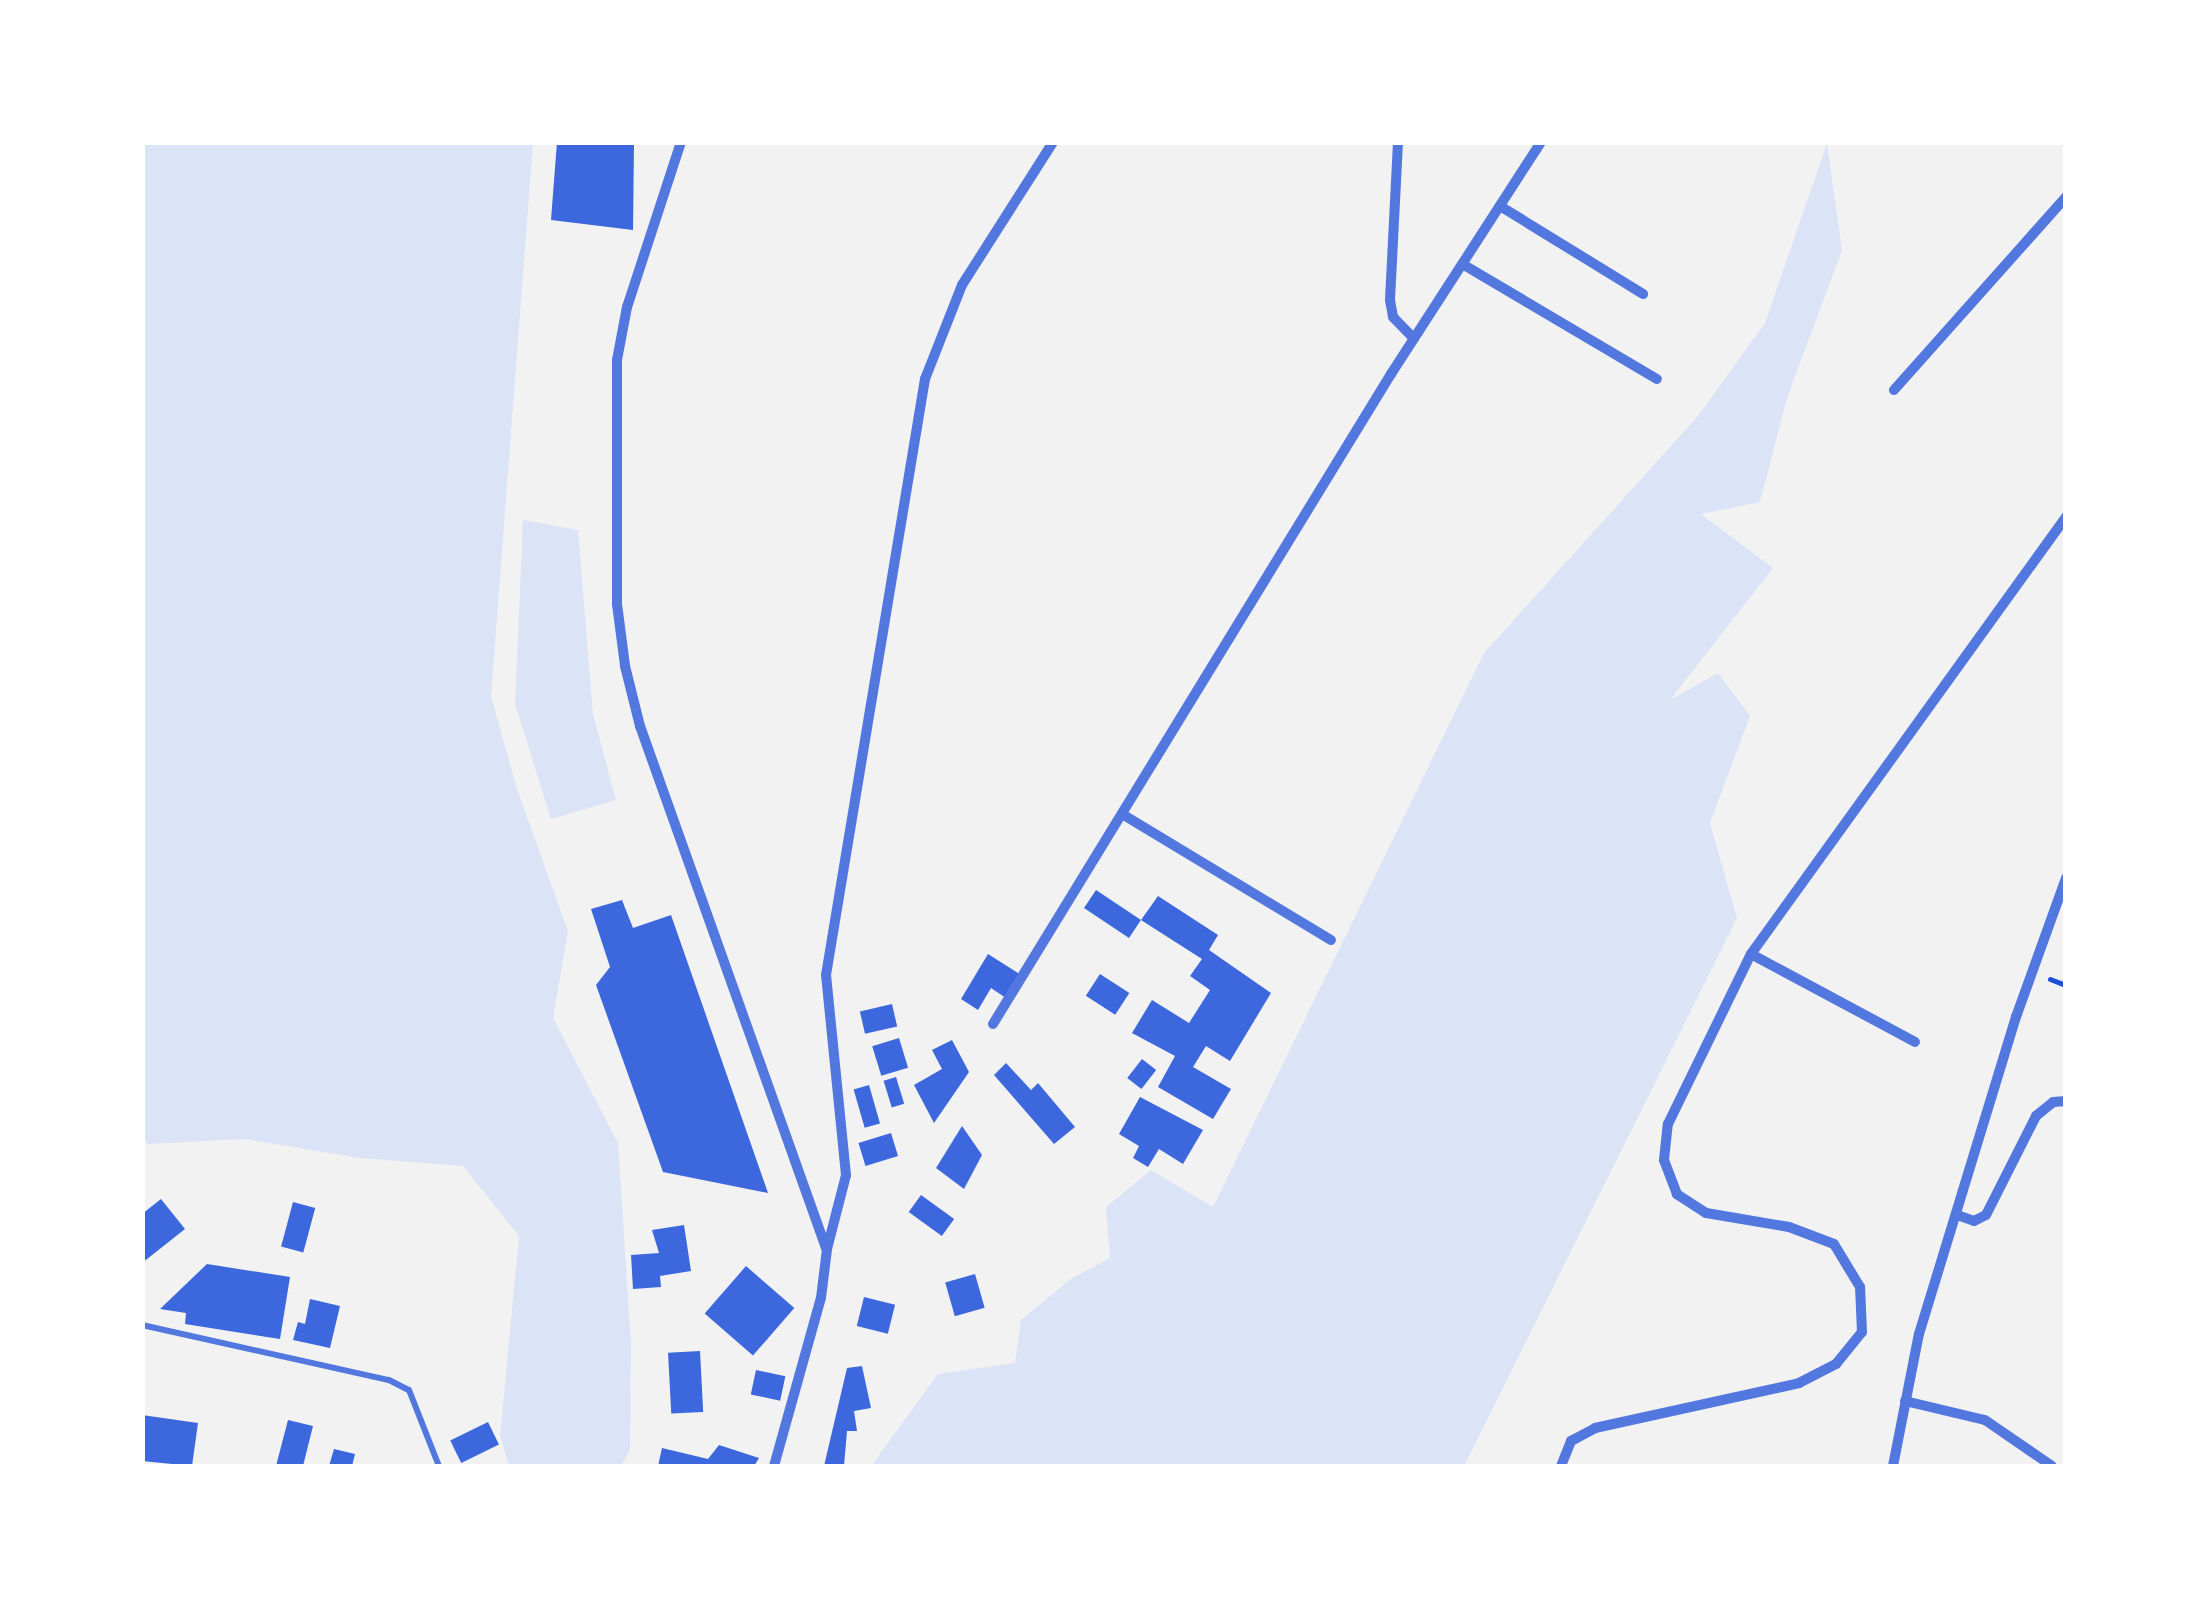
<!DOCTYPE html>
<html>
<head>
<meta charset="utf-8">
<style>
  body { margin:0 }
  #map { position:relative; width:2208px; height:1609px; overflow:hidden; background:#f2f2f2; font-family:Figtree,sans-serif }
  div>[style] { position:absolute }
  .green>* { inset:0; background:#dbe4f7 }
  .building>* { inset:0; background:#3d67dc; transform-origin:0 0 }
  .path>* { height:5px; margin:-2.5px; padding:0 2.5px; transform-origin:2.5px; border-radius:2.5px; background:#1d4ed8 }
  .service>* { height:6px; margin:-3px; padding:0 3px; transform-origin:3px; border-radius:3px; background:#5277de }
  .minor>* { height:10px; margin:-5px; padding:0 5px; transform-origin:5px; border-radius:5px; background:#5277de }
  span { translate:-50% -50%; white-space:nowrap; text-align:center; line-height:1.15; -webkit-text-stroke:8px #fff; paint-order:stroke }
  .frame { position:absolute; inset:0; border:145px solid #fff; pointer-events:none }
</style>
</head>
<body>
<div id="map">
  <div class="green">
    <i style="clip-path:polygon(142px 143px,533px 143px,491px 696px,517px 789px,568px 931px,553px 1018px,618px 1143px,631px 1343px,630px 1450px,621px 1466px,509px 1466px,500px 1436px,519px 1236px,463px 1166px,359px 1158px,245px 1139px,147px 1144px,143px 1135px)"></i>
    <i style="clip-path:polygon(1827px 143px,1842px 250px,1787px 398px,1760px 502px,1701px 514px,1773px 568px,1670px 700px,1718px 673px,1750px 716px,1710px 823px,1737px 918px,1464px 1466px,871px 1466px,938px 1374px,1015px 1363px,1021px 1320px,1072px 1278px,1110px 1258px,1106px 1207px,1151px 1170px,1213px 1207px,1484px 653px,1698px 416px,1765px 323px)"></i>
    <i style="clip-path:polygon(523px 520px,578px 530px,593px 714px,616px 800px,551px 819px,515px 704px)"></i>
  </div>
  <div class="building">
    <i style="clip-path:polygon(557px 142px,634px 142px,633px 230px,551px 220px)"></i>
    <i style="clip-path:polygon(1096px 890px,1141px 920px,1158px 896px,1218px 935px,1209px 950px,1271px 993px,1230px 1061px,1206px 1046px,1193px 1067px,1231px 1089px,1213px 1119px,1158px 1087px,1175px 1056px,1132px 1033px,1152px 1000px,1189px 1023px,1210px 990px,1190px 976px,1202px 959px,1141px 920px,1129px 938px,1084px 908px)"></i>
    <i style="clip-path:polygon(622px 900px,633px 928px,671px 915px,768px 1193px,663px 1172px,596px 985px,610px 967px,591px 909px)"></i>
    <i style="clip-path:polygon(988px 954px,1021px 975px,1006px 998px,991px 988px,978px 1010px,961px 999px)"></i>
    <i style="left:1100px;top:974px;width:35px;height:26px;rotate:33deg"></i>
    <i style="left:892px;top:1004px;width:23px;height:33px;rotate:77deg"></i>
    <i style="left:899px;top:1038px;width:31px;height:28px;rotate:73deg"></i>
    <i style="clip-path:polygon(952px 1040px,969px 1072px,934px 1123px,914px 1085px,942px 1069px,932px 1050px)"></i>
    <i style="left:1142px;top:1059px;width:18px;height:24px;rotate:38deg"></i>
    <i style="clip-path:polygon(1006px 1063px,1031px 1090px,1038px 1083px,1075px 1127px,1054px 1144px,994px 1075px)"></i>
    <i style="left:896px;top:1077px;width:28px;height:13px;rotate:73deg"></i>
    <i style="left:869px;top:1085px;width:40px;height:16px;rotate:74deg"></i>
    <i style="clip-path:polygon(1140px 1097px,1203px 1130px,1183px 1164px,1159px 1149px,1148px 1167px,1133px 1158px,1139px 1146px,1119px 1134px)"></i>
    <i style="clip-path:polygon(962px 1126px,982px 1155px,964px 1189px,936px 1168px)"></i>
    <i style="left:891px;top:1133px;width:24px;height:34px;rotate:73deg"></i>
    <i style="left:921px;top:1195px;width:41px;height:21px;rotate:36deg"></i>
    <i style="clip-path:polygon(161px 1199px,185px 1229px,142px 1263px,142px 1214px)"></i>
    <i style="left:293px;top:1202px;width:23px;height:46px;rotate:15deg"></i>
    <i style="clip-path:polygon(684px 1225px,691px 1271px,660px 1276px,661px 1287px,633px 1289px,631px 1255px,659px 1253px,652px 1230px)"></i>
    <i style="clip-path:polygon(207px 1264px,290px 1277px,280px 1339px,185px 1324px,186px 1313px,160px 1309px)"></i>
    <i style="left:746px;top:1266px;width:64px;height:63px;rotate:41deg"></i>
    <i style="left:975px;top:1274px;width:35px;height:31px;rotate:74deg"></i>
    <i style="left:864px;top:1297px;width:32px;height:30px;rotate:14deg"></i>
    <i style="clip-path:polygon(310px 1299px,340px 1306px,330px 1348px,293px 1340px,298px 1322px,305px 1324px)"></i>
    <i style="left:700px;top:1351px;width:61px;height:32px;rotate:87deg"></i>
    <i style="clip-path:polygon(862px 1366px,871px 1408px,854px 1411px,857px 1431px,847px 1431px,844px 1466px,824px 1466px,847px 1368px)"></i>
    <i style="left:756px;top:1370px;width:30px;height:25px;rotate:12deg"></i>
    <i style="clip-path:polygon(142px 1415px,198px 1423px,192px 1466px,142px 1461px)"></i>
    <i style="clip-path:polygon(288px 1420px,313px 1426px,303px 1466px,276px 1466px)"></i>
    <i style="left:488px;top:1422px;width:25px;height:42px;rotate:64deg"></i>
    <i style="clip-path:polygon(719px 1445px,759px 1458px,754px 1466px,658px 1466px,662px 1448px,708px 1459px)"></i>
    <i style="clip-path:polygon(334px 1449px,355px 1454px,352px 1466px,329px 1466px)"></i>
  </div>
  <div class="path">
    <i style="left:2050px;top:979px;width:17px;rotate:21deg"></i>
  </div>
  <div class="service">
    <i style="left:142px;top:1325px;width:253px;rotate:12.6deg"></i>
    <i style="left:389px;top:1380px;width:22px;rotate:27deg"></i>
    <i style="left:409px;top:1390px;width:82px;rotate:68.5deg"></i>
  </div>
  <div class="minor">
    <i style="left:681px;top:142px;width:174px;rotate:108.1deg"></i>
    <i style="left:627px;top:307px;width:54px;rotate:100.7deg"></i>
    <i style="left:617px;top:360px;width:244px;rotate:90deg"></i>
    <i style="left:617px;top:604px;width:63px;rotate:82.6deg"></i>
    <i style="left:625px;top:666px;width:62px;rotate:76deg"></i>
    <i style="left:640px;top:726px;width:554px;rotate:70.39deg"></i>
    <i style="left:1398px;top:142px;width:158px;rotate:92.9deg"></i>
    <i style="left:1390px;top:300px;width:17px;rotate:80deg"></i>
    <i style="left:1393px;top:317px;width:30px;rotate:46deg"></i>
    <i style="left:1500px;top:206px;width:168px;rotate:31.6deg"></i>
    <i style="left:1464px;top:265px;width:224px;rotate:30.6deg"></i>
    <i style="left:1894px;top:390px;width:259px;rotate:-48.3deg"></i>
    <i style="left:1122px;top:814px;width:244px;rotate:31.1deg"></i>
    <i style="left:1751px;top:954px;width:186px;rotate:28.2deg"></i>
    <i style="left:993px;top:1024px;width:762px;rotate:-58.52deg"></i>
    <i style="left:1391px;top:374px;width:276px;rotate:-57.1deg"></i>
    <i style="left:1957px;top:1215px;width:18px;rotate:19deg"></i>
    <i style="left:1974px;top:1221px;width:13px;rotate:-27deg"></i>
    <i style="left:1986px;top:1215px;width:111px;rotate:-63.2deg"></i>
    <i style="left:2036px;top:1116px;width:22px;rotate:-39deg"></i>
    <i style="left:2053px;top:1102px;width:13px;rotate:-4deg"></i>
    <i style="left:1905px;top:1401px;width:82px;rotate:13.4deg"></i>
    <i style="left:1985px;top:1420px;width:81px;rotate:34.5deg"></i>
    <i style="left:774px;top:1466px;width:174px;rotate:-74.4deg"></i>
    <i style="left:821px;top:1298px;width:49px;rotate:-83deg"></i>
    <i style="left:827px;top:1249px;width:76px;rotate:-75.6deg"></i>
    <i style="left:846px;top:1175px;width:201px;rotate:-95.7deg"></i>
    <i style="left:826px;top:975px;width:604px;rotate:-80.57deg"></i>
    <i style="left:925px;top:379px;width:101px;rotate:-68.5deg"></i>
    <i style="left:962px;top:285px;width:169px;rotate:-57.5deg"></i>
    <i style="left:1561px;top:1466px;width:27px;rotate:-68deg"></i>
    <i style="left:1571px;top:1441px;width:27px;rotate:-28deg"></i>
    <i style="left:1595px;top:1428px;width:209px;rotate:-12.4deg"></i>
    <i style="left:1799px;top:1383px;width:42px;rotate:-27.2deg"></i>
    <i style="left:1836px;top:1364px;width:41px;rotate:-50.9deg"></i>
    <i style="left:1862px;top:1332px;width:45px;rotate:-92.5deg"></i>
    <i style="left:1860px;top:1287px;width:50px;rotate:-121.2deg"></i>
    <i style="left:1834px;top:1244px;width:48px;rotate:-159.3deg"></i>
    <i style="left:1789px;top:1227px;width:84px;rotate:-170.4deg"></i>
    <i style="left:1706px;top:1213px;width:35px;rotate:-147deg"></i>
    <i style="left:1677px;top:1194px;width:36px;rotate:-111deg"></i>
    <i style="left:1664px;top:1160px;width:36px;rotate:-84deg"></i>
    <i style="left:1668px;top:1124px;width:189px;rotate:-64deg"></i>
    <i style="left:1751px;top:954px;width:539px;rotate:-54.22deg"></i>
    <i style="left:1893px;top:1466px;width:135px;rotate:-78.9deg"></i>
    <i style="left:1919px;top:1334px;width:332px;rotate:-73deg"></i>
    <i style="left:2016px;top:1017px;width:148px;rotate:-70.2deg"></i>
  </div>
  <div class="frame"></div>
</div>
</body>
</html>
